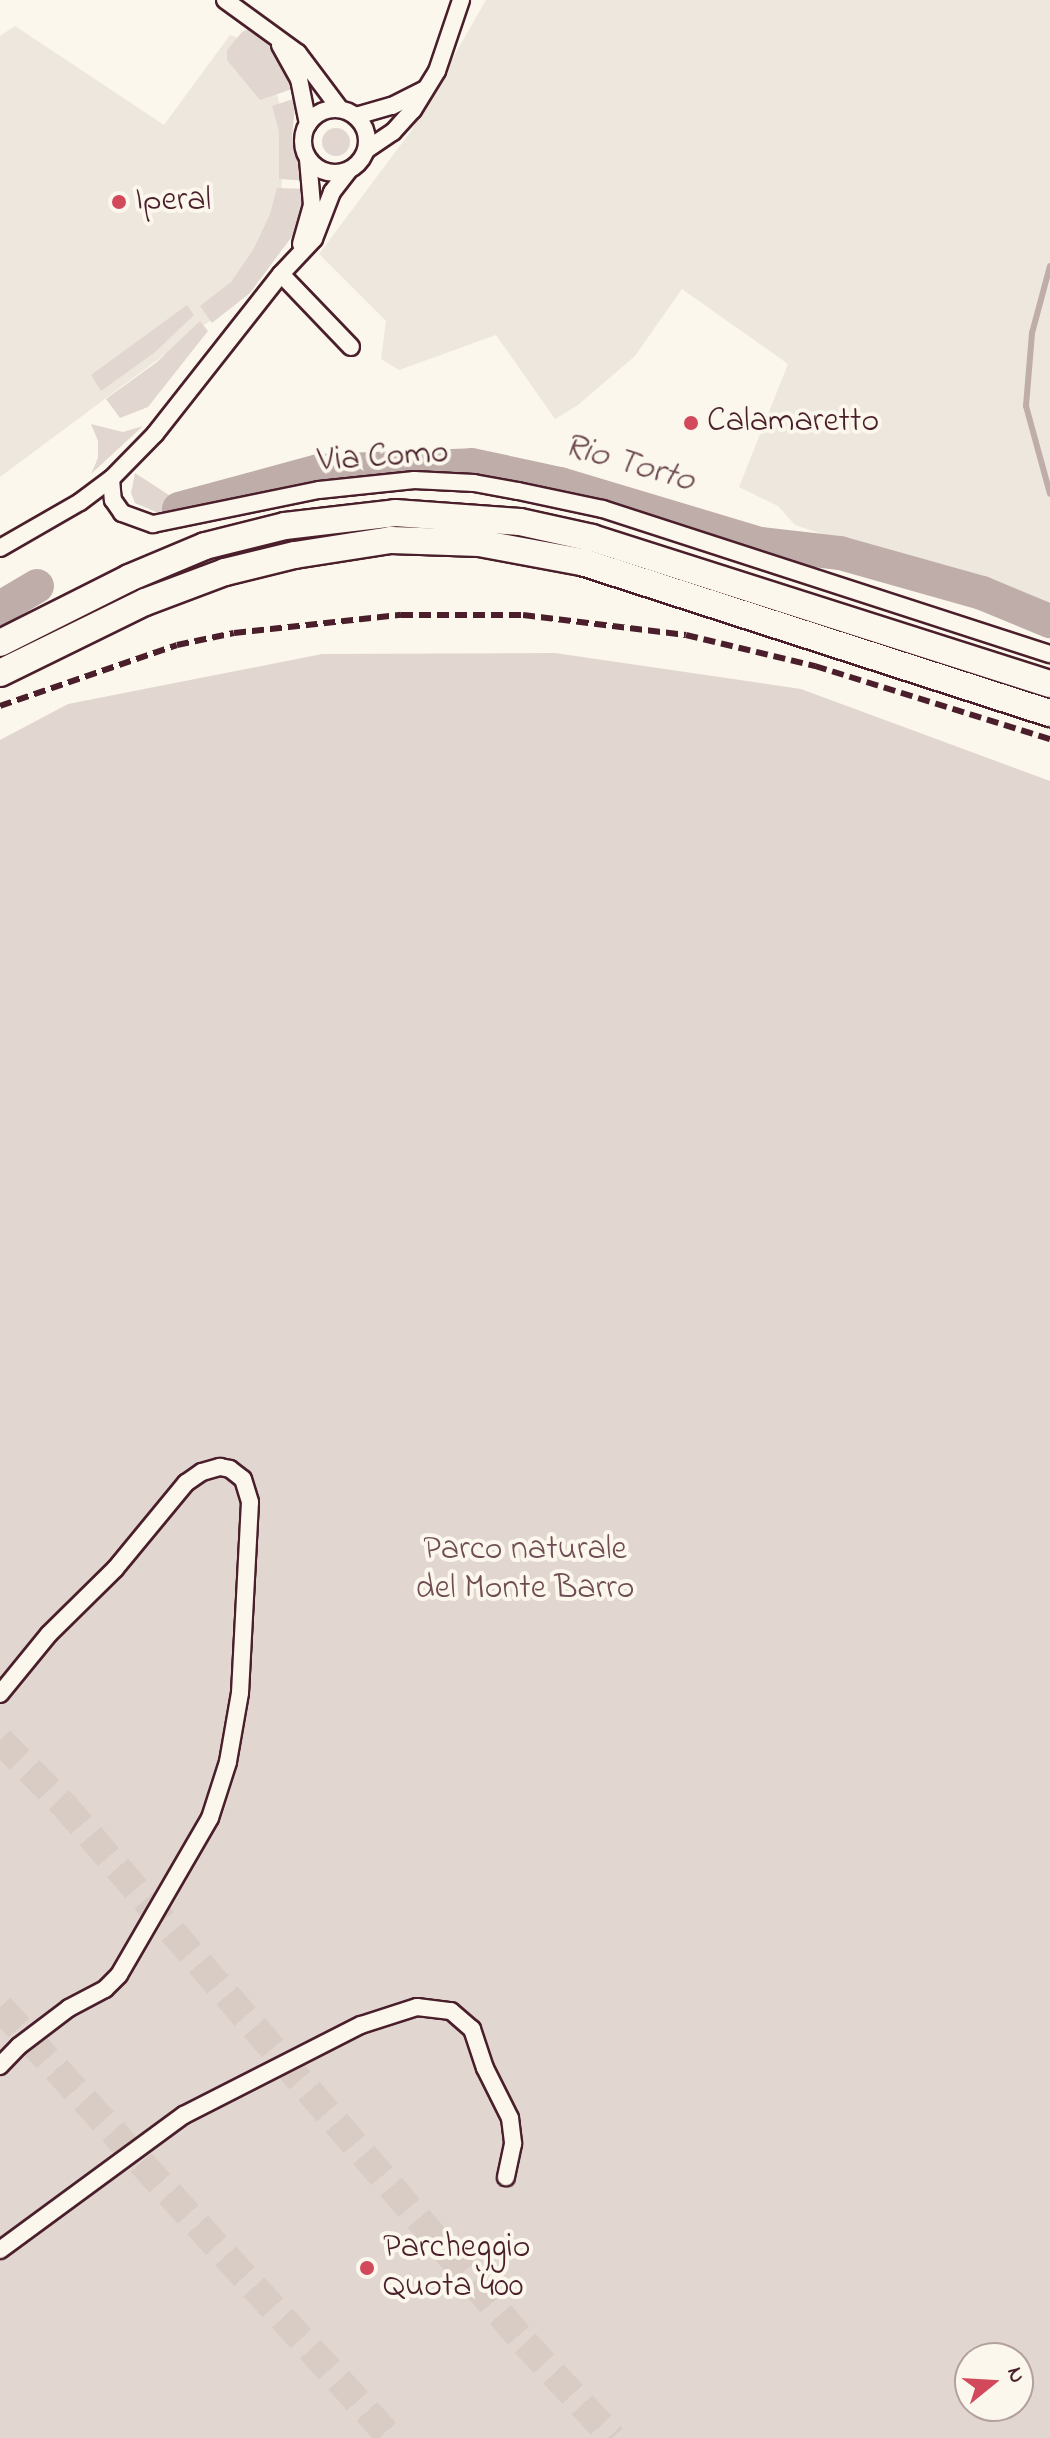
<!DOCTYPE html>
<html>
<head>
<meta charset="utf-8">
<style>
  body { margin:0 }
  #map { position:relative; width:1050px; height:2438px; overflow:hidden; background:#fbf7ec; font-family:"Indie Flower",sans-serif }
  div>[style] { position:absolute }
  .built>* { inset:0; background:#eee7de }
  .green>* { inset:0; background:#e2d7d0 }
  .round { border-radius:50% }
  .stream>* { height:6px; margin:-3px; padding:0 3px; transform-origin:3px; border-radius:3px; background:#bfadaa }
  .river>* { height:34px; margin:-17px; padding:0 17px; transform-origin:17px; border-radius:17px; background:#bfadaa }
  .trunk-tunnel>* { height:28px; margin-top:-14px; transform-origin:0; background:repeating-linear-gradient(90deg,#d8ccc5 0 28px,transparent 0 42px) }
  .roads { filter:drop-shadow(2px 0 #4a1f2b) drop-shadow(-2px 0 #4a1f2b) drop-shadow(0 2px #4a1f2b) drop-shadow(0 -2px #4a1f2b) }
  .minor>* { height:16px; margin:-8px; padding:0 8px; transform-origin:8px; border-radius:8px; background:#fbf7ec }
  .minor>.ring { margin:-8px; padding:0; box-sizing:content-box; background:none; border:16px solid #fbf7ec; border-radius:50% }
  .primary>* { height:26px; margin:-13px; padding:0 13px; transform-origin:13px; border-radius:13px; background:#fbf7ec }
  .rail>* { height:6px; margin-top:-3px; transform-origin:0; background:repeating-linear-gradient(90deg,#4a1f2b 0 12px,transparent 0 18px) }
  .dots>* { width:22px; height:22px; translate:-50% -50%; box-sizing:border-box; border:4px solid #fbf7ec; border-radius:50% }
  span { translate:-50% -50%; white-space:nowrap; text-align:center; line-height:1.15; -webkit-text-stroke:8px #fbf7ec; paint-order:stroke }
  .poi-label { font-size:34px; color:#4a1f2b }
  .left { translate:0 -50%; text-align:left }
  .street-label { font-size:34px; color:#4a1f2b }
  .park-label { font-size:34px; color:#704d54 }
  .water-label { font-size:36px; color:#6d4a51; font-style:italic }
  .north { position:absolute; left:954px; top:2342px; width:80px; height:80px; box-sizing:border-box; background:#fbf7ec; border:2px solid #b4a19f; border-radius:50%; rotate:72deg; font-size:22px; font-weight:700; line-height:32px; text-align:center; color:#4a1f2b }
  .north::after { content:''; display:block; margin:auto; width:28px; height:36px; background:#d1495b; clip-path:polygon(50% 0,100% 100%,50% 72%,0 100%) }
</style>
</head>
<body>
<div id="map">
  <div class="built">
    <i style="clip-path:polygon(486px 0,1050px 0,1050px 609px,795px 525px,778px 506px,739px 487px,788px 364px,682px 289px,635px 356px,578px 405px,555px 419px,496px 335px,399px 370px,381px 359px,386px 321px,319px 254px,411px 131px)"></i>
    <i style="clip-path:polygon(15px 26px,164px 125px,230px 35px,253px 43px,270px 67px,284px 121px,281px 204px,246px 294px,0 477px,0 36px)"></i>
  </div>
  <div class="green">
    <i style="clip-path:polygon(251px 28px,270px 39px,295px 88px,260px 100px,227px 60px,227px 50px,242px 32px)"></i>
    <i style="clip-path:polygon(296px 98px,292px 136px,309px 181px,279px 179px,279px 131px,272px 106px)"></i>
    <i class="round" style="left:322px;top:128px;width:28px;height:28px"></i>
    <i style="clip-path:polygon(277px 188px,309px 189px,296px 231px,250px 293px,212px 323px,200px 306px,231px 282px,253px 250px,270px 214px)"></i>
    <i style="clip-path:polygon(187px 305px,194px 315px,154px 353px,101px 391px,91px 375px)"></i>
    <i style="clip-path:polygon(200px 321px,208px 331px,148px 407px,120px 418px,106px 399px,157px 362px)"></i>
    <i style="clip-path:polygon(91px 424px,123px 432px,143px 426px,91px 474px,98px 458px,98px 441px)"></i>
    <i style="clip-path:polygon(135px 473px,175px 499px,178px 511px,156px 512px,135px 503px,131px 493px)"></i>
    <i style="clip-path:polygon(evenodd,555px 653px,801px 689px,1050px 781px,1050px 2438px,0 2438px,0 740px,68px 704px,322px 654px,555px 653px,970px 2358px,1018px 2358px,1018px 2406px,970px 2406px,970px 2358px)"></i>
  </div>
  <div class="stream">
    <i style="left:1050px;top:266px;width:69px;rotate:105deg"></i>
    <i style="left:1032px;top:333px;width:73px;rotate:94.7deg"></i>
    <i style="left:1026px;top:406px;width:91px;rotate:74.7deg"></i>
  </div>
  <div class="river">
    <i style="left:179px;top:509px;width:145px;rotate:-15.2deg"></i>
    <i style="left:319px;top:471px;width:153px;rotate:-2.2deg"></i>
    <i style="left:472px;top:465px;width:90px;rotate:12.2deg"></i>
    <i style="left:560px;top:484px;width:209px;rotate:16.7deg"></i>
    <i style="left:760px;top:544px;width:81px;rotate:6.4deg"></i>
    <i style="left:840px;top:553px;width:148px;rotate:15.7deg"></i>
    <i style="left:982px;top:593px;width:74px;rotate:22.4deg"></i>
    <i style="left:0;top:608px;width:43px;rotate:-30.7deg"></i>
  </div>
  <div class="trunk-tunnel">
    <i style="left:0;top:1740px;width:90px;rotate:45.5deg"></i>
    <i style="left:63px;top:1804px;width:710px;rotate:49.4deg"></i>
    <i style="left:525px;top:2343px;width:129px;rotate:47.2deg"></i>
    <i style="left:0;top:2007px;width:582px;rotate:47.79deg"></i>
  </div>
  <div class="roads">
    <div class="minor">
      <i style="left:225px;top:0;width:90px;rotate:36deg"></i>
      <i style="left:298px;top:53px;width:70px;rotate:53.1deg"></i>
      <i style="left:280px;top:45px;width:39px;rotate:61deg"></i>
      <i style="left:299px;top:79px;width:46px;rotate:78.7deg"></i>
      <i class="ring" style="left:303px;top:109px;width:48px;height:48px"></i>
      <i style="left:356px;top:116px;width:37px;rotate:-16deg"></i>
      <i style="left:392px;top:106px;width:35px;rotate:-27deg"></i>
      <i style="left:366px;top:150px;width:32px;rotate:-34deg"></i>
      <i style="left:393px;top:132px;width:30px;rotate:-48deg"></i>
      <i style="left:413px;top:110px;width:46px;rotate:-58.4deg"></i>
      <i style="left:437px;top:71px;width:75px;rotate:-71.3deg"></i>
      <i style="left:301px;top:244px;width:41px;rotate:-74.2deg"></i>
      <i style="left:312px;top:205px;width:46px;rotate:-95deg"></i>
      <i style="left:281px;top:274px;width:101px;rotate:46.2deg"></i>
      <i style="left:111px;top:479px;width:21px;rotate:85deg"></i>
      <i style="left:113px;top:500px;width:16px;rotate:55deg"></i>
      <i style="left:122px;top:513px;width:33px;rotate:20deg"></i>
      <i style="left:153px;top:524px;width:169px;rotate:-11.6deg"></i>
      <i style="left:319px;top:490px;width:96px;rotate:-6deg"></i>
      <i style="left:414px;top:480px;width:60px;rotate:2.9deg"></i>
      <i style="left:474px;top:483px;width:45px;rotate:10.3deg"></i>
      <i style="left:518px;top:491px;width:87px;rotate:12deg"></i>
      <i style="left:603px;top:509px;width:470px;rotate:18deg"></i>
      <i style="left:0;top:548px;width:92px;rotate:-29.9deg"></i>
      <i style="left:80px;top:502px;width:39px;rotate:-37deg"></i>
      <i style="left:111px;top:479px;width:63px;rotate:-45.6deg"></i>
      <i style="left:155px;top:434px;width:204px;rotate:-51.8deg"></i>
      <i style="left:281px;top:274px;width:48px;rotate:-46.7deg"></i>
      <i style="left:314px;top:239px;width:50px;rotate:-69deg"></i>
      <i style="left:332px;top:192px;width:28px;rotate:-52deg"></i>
      <i style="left:0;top:1694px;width:77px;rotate:-50.8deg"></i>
      <i style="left:49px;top:1634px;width:93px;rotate:-44.6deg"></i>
      <i style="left:115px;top:1569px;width:112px;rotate:-50.5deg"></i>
      <i style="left:186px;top:1483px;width:19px;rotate:-35deg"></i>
      <i style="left:202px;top:1472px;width:19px;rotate:-16deg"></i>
      <i style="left:220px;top:1467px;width:10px;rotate:11deg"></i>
      <i style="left:230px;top:1469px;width:16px;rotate:38deg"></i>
      <i style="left:243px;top:1479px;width:24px;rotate:73deg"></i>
      <i style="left:250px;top:1502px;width:191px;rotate:93deg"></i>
      <i style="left:240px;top:1693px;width:70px;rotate:99.9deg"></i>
      <i style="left:228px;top:1762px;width:59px;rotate:107.8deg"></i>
      <i style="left:210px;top:1818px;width:181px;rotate:120.1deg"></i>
      <i style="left:119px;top:1975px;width:20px;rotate:135deg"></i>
      <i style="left:105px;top:1989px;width:41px;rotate:152.2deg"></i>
      <i style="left:69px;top:2008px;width:63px;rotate:142.8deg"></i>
      <i style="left:19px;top:2046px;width:28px;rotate:134deg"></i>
      <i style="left:0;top:2250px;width:228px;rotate:-36.3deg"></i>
      <i style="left:184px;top:2115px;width:199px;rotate:-27deg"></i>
      <i style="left:361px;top:2025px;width:59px;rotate:-17.8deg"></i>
      <i style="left:417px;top:2007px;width:34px;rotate:7deg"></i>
      <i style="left:451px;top:2011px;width:28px;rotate:41deg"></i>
      <i style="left:472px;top:2029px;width:41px;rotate:71.6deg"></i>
      <i style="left:485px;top:2068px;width:56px;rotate:63.4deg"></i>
      <i style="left:510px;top:2118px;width:26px;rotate:83deg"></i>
      <i style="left:513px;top:2144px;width:34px;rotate:102deg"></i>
    </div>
    <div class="primary">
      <i style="left:0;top:643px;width:144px;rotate:-26.7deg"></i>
      <i style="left:129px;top:578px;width:82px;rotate:-22.8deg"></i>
      <i style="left:205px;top:546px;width:82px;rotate:-14deg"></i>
      <i style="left:285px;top:526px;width:111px;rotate:-6.7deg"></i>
      <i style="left:395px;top:513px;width:125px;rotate:4.1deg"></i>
      <i style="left:520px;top:522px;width:74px;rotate:12.5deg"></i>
      <i style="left:592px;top:538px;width:481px;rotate:17.7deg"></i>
      <i style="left:0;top:673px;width:161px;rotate:-26.1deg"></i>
      <i style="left:145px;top:602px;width:85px;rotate:-20.6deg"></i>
      <i style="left:225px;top:572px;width:72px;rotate:-13.7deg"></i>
      <i style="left:295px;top:555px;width:97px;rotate:-8.9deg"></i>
      <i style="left:391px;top:540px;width:88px;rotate:2deg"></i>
      <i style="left:479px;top:543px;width:105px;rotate:10.5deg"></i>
      <i style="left:582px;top:562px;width:492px;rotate:17.9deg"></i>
    </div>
  </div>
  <div class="rail">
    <i style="left:0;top:706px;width:187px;rotate:-19deg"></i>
    <i style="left:177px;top:645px;width:58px;rotate:-11.9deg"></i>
    <i style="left:234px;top:633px;width:168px;rotate:-6.2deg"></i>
    <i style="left:401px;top:615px;width:122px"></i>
    <i style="left:523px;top:615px;width:164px;rotate:7deg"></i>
    <i style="left:686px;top:635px;width:133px;rotate:13.5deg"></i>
    <i style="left:815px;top:666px;width:246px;rotate:17.3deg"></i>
  </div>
  <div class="dots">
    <i style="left:119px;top:202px;background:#d1495b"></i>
    <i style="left:691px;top:423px;background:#d1495b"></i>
    <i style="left:367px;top:2268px;background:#d1495b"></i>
  </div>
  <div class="poi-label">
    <span class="left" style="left:135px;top:202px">Iperal</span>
    <span class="left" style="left:707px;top:423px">Calamaretto</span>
    <span class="left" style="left:383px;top:2268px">Parcheggio<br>Quota 400</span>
  </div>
  <div class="street-label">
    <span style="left:383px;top:458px;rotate:-4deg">Via Como</span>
  </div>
  <div class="park-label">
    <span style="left:525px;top:1570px">Parco naturale<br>del Monte Barro</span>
  </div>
  <div class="water-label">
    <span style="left:629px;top:464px;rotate:16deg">Rio Torto</span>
  </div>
  <div class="north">N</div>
</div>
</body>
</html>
